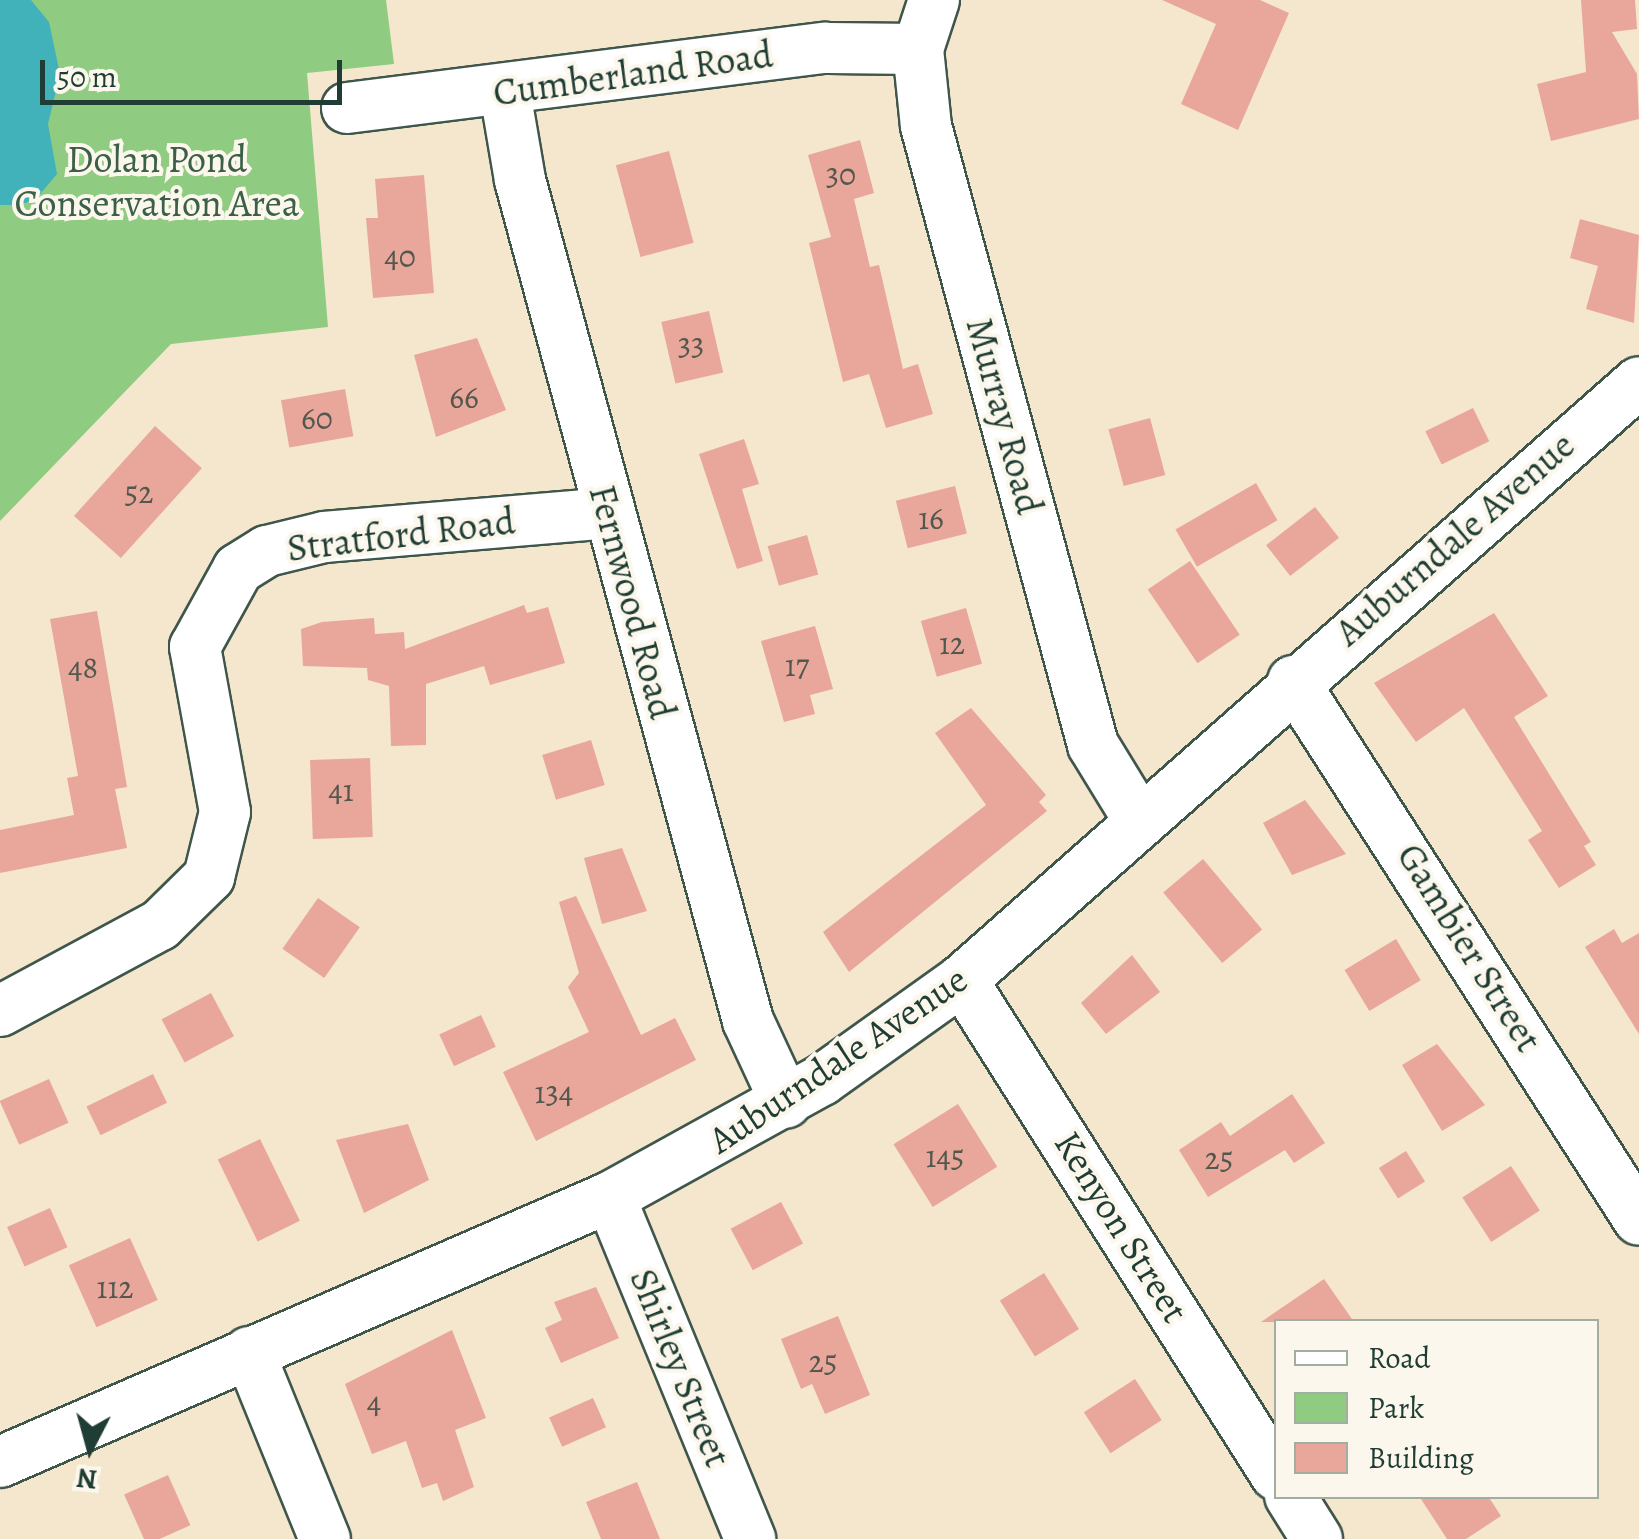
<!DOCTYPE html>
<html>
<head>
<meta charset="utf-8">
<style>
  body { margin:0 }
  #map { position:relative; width:1639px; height:1539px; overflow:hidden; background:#f5e6ce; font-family:Alegreya,serif }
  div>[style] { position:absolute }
  .green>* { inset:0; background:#8fcb80 }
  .water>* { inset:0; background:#42b2ba }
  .building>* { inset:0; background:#e9a79b; transform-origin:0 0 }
  .roads { filter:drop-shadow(2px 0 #3f564b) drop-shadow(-2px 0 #3f564b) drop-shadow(0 2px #3f564b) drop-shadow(0 -2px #3f564b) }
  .minor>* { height:50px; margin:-25px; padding:0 25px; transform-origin:25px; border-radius:25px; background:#fff }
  span { translate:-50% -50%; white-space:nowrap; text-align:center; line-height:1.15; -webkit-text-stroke:8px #fbf7ec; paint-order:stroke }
  .number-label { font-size:32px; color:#52584e }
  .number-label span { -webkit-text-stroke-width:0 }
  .street-label { font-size:38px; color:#1f3d34 }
  .park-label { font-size:38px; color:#3b6047 }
  .legend { position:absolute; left:1274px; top:1319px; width:325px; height:180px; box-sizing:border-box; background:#fbf7ec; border:2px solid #a3ada2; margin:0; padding:12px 18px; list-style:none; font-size:30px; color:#1f3d34 }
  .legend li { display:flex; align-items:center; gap:20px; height:50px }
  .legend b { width:50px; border:2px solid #a3ada2 }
  .north { position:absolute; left:40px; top:1399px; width:100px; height:100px; -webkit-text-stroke:8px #fbf7ec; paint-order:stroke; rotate:186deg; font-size:28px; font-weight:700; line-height:40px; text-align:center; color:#1f3d34 }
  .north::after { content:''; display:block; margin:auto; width:35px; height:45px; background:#1f3d34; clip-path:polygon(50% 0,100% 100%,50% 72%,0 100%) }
  .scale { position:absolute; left:40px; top:60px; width:302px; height:45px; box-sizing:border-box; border:5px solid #1f3d34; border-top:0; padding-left:12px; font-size:30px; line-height:35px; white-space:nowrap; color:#1f3d34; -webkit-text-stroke:8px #fbf7ec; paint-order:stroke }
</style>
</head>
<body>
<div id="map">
  <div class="green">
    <i style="clip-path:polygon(0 0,386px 0,394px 64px,307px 73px,328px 327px,171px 344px,0 521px)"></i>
  </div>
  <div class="water">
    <i style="clip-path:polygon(0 0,31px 0,49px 22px,60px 74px,48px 124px,57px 174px,34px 201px,15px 205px,0 205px)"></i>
  </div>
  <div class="building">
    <i style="clip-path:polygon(1162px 0,1260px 0,1289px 13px,1238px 130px,1181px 104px,1216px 24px)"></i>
    <i style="clip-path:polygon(1581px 0,1635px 0,1637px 29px,1612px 32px,1637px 74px,1639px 119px,1551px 141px,1537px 84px,1586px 72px)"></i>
    <i style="clip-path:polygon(860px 140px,874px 193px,854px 199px,870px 267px,879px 265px,903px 369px,918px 364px,933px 414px,886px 428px,869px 374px,843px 382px,809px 243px,831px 237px,808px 155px)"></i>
    <i style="left:669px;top:151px;width:95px;height:55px;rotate:75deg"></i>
    <i style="clip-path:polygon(424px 175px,434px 293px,373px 298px,366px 218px,378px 218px,375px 179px)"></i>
    <i style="clip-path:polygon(1580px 219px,1639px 235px,1634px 323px,1586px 309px,1598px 266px,1570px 258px)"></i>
    <i style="left:709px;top:311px;width:63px;height:49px;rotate:77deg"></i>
    <i style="clip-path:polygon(477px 338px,506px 410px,436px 437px,414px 355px)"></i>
    <i style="left:345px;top:389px;width:48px;height:65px;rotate:80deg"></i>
    <i style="left:1473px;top:408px;width:37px;height:53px;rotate:64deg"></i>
    <i style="left:1150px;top:418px;width:59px;height:43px;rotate:75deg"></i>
    <i style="left:155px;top:426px;width:63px;height:121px;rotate:42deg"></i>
    <i style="clip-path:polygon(744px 439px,759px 484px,742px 489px,763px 561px,737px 569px,699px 454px)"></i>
    <i style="left:1256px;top:483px;width:43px;height:93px;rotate:60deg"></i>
    <i style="left:955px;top:486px;width:49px;height:61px;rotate:76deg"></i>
    <i style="left:1315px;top:507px;width:39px;height:62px;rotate:52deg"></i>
    <i style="left:807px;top:535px;width:41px;height:41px;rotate:74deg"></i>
    <i style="left:1190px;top:561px;width:89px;height:51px;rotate:56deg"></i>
    <i style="clip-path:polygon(524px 605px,527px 613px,548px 607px,565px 663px,490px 685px,484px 666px,426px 684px,426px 745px,391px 746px,389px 686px,368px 680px,367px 668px,303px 666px,301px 629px,322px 622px,374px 618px,375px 634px,404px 632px,405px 649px)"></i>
    <i style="left:966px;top:608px;width:58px;height:47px;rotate:74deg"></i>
    <i style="clip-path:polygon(97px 611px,127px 787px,115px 789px,127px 848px,0 873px,0 830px,74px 815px,67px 778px,78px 776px,50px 619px)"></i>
    <i style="clip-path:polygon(1494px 613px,1548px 696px,1514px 717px,1591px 842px,1584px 846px,1596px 865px,1559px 888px,1528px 840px,1542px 831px,1464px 708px,1416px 742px,1374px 683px)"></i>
    <i style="clip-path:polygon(815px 626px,833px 689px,810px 695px,815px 714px,784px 722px,761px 641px)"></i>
    <i style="clip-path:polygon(971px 708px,1046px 795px,1039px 802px,1047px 811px,849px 972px,823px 932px,986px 805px,935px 733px)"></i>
    <i style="left:591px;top:740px;width:47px;height:51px;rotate:73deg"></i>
    <i style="left:370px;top:758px;width:79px;height:60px;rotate:88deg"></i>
    <i style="clip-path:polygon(1305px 800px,1346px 854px,1292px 875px,1263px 823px)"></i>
    <i style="clip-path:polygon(622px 848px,647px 911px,602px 924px,584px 858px)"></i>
    <i style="left:1203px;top:859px;width:92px;height:52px;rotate:50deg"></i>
    <i style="clip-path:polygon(576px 896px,641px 1035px,675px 1018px,696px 1060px,536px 1141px,503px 1072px,589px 1032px,568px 987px,579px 973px,559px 902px)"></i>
    <i style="left:318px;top:898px;width:51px;height:62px;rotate:35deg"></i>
    <i style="clip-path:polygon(1614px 929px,1622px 943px,1639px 933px,1639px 1034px,1585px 947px)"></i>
    <i style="left:1396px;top:939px;width:48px;height:60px;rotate:59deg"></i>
    <i style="clip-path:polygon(1132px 955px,1160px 992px,1106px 1034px,1081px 1003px)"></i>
    <i style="left:211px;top:993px;width:49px;height:56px;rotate:62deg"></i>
    <i style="left:481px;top:1015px;width:35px;height:46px;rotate:65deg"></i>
    <i style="clip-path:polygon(1437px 1044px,1485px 1105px,1442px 1131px,1402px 1065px)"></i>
    <i style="left:153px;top:1074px;width:32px;height:74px;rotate:64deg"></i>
    <i style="left:49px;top:1079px;width:48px;height:54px;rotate:66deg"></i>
    <i style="clip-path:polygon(1292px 1094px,1325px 1143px,1294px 1163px,1285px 1150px,1208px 1197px,1179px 1150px,1221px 1122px,1230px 1136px)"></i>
    <i style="left:958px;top:1104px;width:74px;height:76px;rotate:58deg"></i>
    <i style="clip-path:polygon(408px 1124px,429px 1180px,364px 1213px,336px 1140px)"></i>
    <i style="left:260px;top:1139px;width:91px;height:47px;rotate:64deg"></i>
    <i style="left:1406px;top:1151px;width:36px;height:32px;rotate:58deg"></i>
    <i style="left:1511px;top:1166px;width:53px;height:58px;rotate:57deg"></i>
    <i style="left:781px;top:1202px;width:47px;height:57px;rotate:62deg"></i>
    <i style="left:50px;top:1208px;width:43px;height:47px;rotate:66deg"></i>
    <i style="left:130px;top:1238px;width:68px;height:67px;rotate:66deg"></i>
    <i style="left:1044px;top:1273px;width:66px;height:52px;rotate:58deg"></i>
    <i style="clip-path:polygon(1324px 1279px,1354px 1322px,1261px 1322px)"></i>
    <i style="clip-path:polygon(596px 1287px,619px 1338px,561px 1363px,545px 1328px,562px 1320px,554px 1302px)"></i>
    <i style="clip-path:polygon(838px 1316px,870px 1395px,825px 1414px,812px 1384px,801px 1389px,781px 1339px)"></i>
    <i style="clip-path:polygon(452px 1330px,486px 1418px,455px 1430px,474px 1487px,443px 1501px,437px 1483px,422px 1488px,406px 1441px,372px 1454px,345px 1384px)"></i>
    <i style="left:1135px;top:1379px;width:49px;height:61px;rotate:57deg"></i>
    <i style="left:593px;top:1398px;width:32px;height:48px;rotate:66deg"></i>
    <i style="left:168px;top:1475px;width:55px;height:48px;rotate:66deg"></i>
    <i style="clip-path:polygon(637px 1482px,660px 1539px,601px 1539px,586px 1502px)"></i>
    <i style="clip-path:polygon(1419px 1496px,1488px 1496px,1501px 1516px,1466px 1539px,1447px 1539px)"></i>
  </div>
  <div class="roads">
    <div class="minor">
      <i style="left:934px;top:0;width:52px;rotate:108.1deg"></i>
      <i style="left:918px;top:49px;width:77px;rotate:84.1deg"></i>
      <i style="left:926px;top:126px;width:641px;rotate:74.9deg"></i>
      <i style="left:1093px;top:745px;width:88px;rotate:58.5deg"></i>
      <i style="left:505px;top:92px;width:89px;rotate:80.3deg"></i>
      <i style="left:520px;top:180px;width:871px;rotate:74.83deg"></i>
      <i style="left:748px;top:1021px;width:90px;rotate:65.1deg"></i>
      <i style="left:347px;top:108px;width:482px;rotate:-7.2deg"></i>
      <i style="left:825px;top:48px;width:93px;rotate:0.6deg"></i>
      <i style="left:1293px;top:681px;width:640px;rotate:57.3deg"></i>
      <i style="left:962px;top:980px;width:586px;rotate:57.61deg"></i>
      <i style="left:0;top:1011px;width:182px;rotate:-28.3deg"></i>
      <i style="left:160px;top:925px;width:69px;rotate:-44.4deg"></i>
      <i style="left:209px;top:877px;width:67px;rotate:-76.2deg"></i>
      <i style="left:225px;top:812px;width:168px;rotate:-100.3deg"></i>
      <i style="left:195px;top:647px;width:89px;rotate:-61.1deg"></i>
      <i style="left:238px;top:569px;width:34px;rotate:-32deg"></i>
      <i style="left:267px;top:551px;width:59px;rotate:-13.8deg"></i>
      <i style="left:324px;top:537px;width:284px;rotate:-4.8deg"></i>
      <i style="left:610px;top:1197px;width:370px;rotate:67.7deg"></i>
      <i style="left:249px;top:1352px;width:202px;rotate:67.9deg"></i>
      <i style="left:0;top:1462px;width:665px;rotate:-23.48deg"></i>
      <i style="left:610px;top:1197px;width:242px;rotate:-28.9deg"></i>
      <i style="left:822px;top:1080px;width:172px;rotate:-35.5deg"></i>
      <i style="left:962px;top:980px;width:903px;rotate:-41.45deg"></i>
      <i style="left:1290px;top:1496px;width:51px;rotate:57.9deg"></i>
    </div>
  </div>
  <div class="number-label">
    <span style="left:841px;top:174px">30</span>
    <span style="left:400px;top:256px">40</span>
    <span style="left:691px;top:344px">33</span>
    <span style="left:464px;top:397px">66</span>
    <span style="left:317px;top:418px">60</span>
    <span style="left:139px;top:492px">52</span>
    <span style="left:931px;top:518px">16</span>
    <span style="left:952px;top:643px">12</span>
    <span style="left:797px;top:665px">17</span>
    <span style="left:83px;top:667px">48</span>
    <span style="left:341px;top:790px">41</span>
    <span style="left:554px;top:1092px">134</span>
    <span style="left:945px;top:1156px">145</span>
    <span style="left:1219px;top:1158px">25</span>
    <span style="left:115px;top:1287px">112</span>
    <span style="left:823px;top:1361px">25</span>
    <span style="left:374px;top:1402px">4</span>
  </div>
  <div class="street-label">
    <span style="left:633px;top:74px;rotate:-8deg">Cumberland Road</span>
    <span style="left:1004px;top:416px;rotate:75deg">Murray Road</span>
    <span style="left:401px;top:535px;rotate:-7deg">Stratford Road</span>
    <span style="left:1455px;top:539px;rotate:-41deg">Auburndale Avenue</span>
    <span style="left:632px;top:602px;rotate:75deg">Fernwood Road</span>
    <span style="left:1469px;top:948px;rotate:58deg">Gambier Street</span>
    <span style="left:838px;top:1060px;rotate:-34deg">Auburndale Avenue</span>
    <span style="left:1121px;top:1227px;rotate:58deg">Kenyon Street</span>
    <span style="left:680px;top:1368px;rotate:68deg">Shirley Street</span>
  </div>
  <div class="park-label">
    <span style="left:157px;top:182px">Dolan Pond<br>Conservation Area</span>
  </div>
  <ul class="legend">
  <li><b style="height:12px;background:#fff"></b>Road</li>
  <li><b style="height:28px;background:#8fcb80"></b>Park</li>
  <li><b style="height:28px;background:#e9a79b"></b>Building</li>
  </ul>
  <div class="north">N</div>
  <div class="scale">50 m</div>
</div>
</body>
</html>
